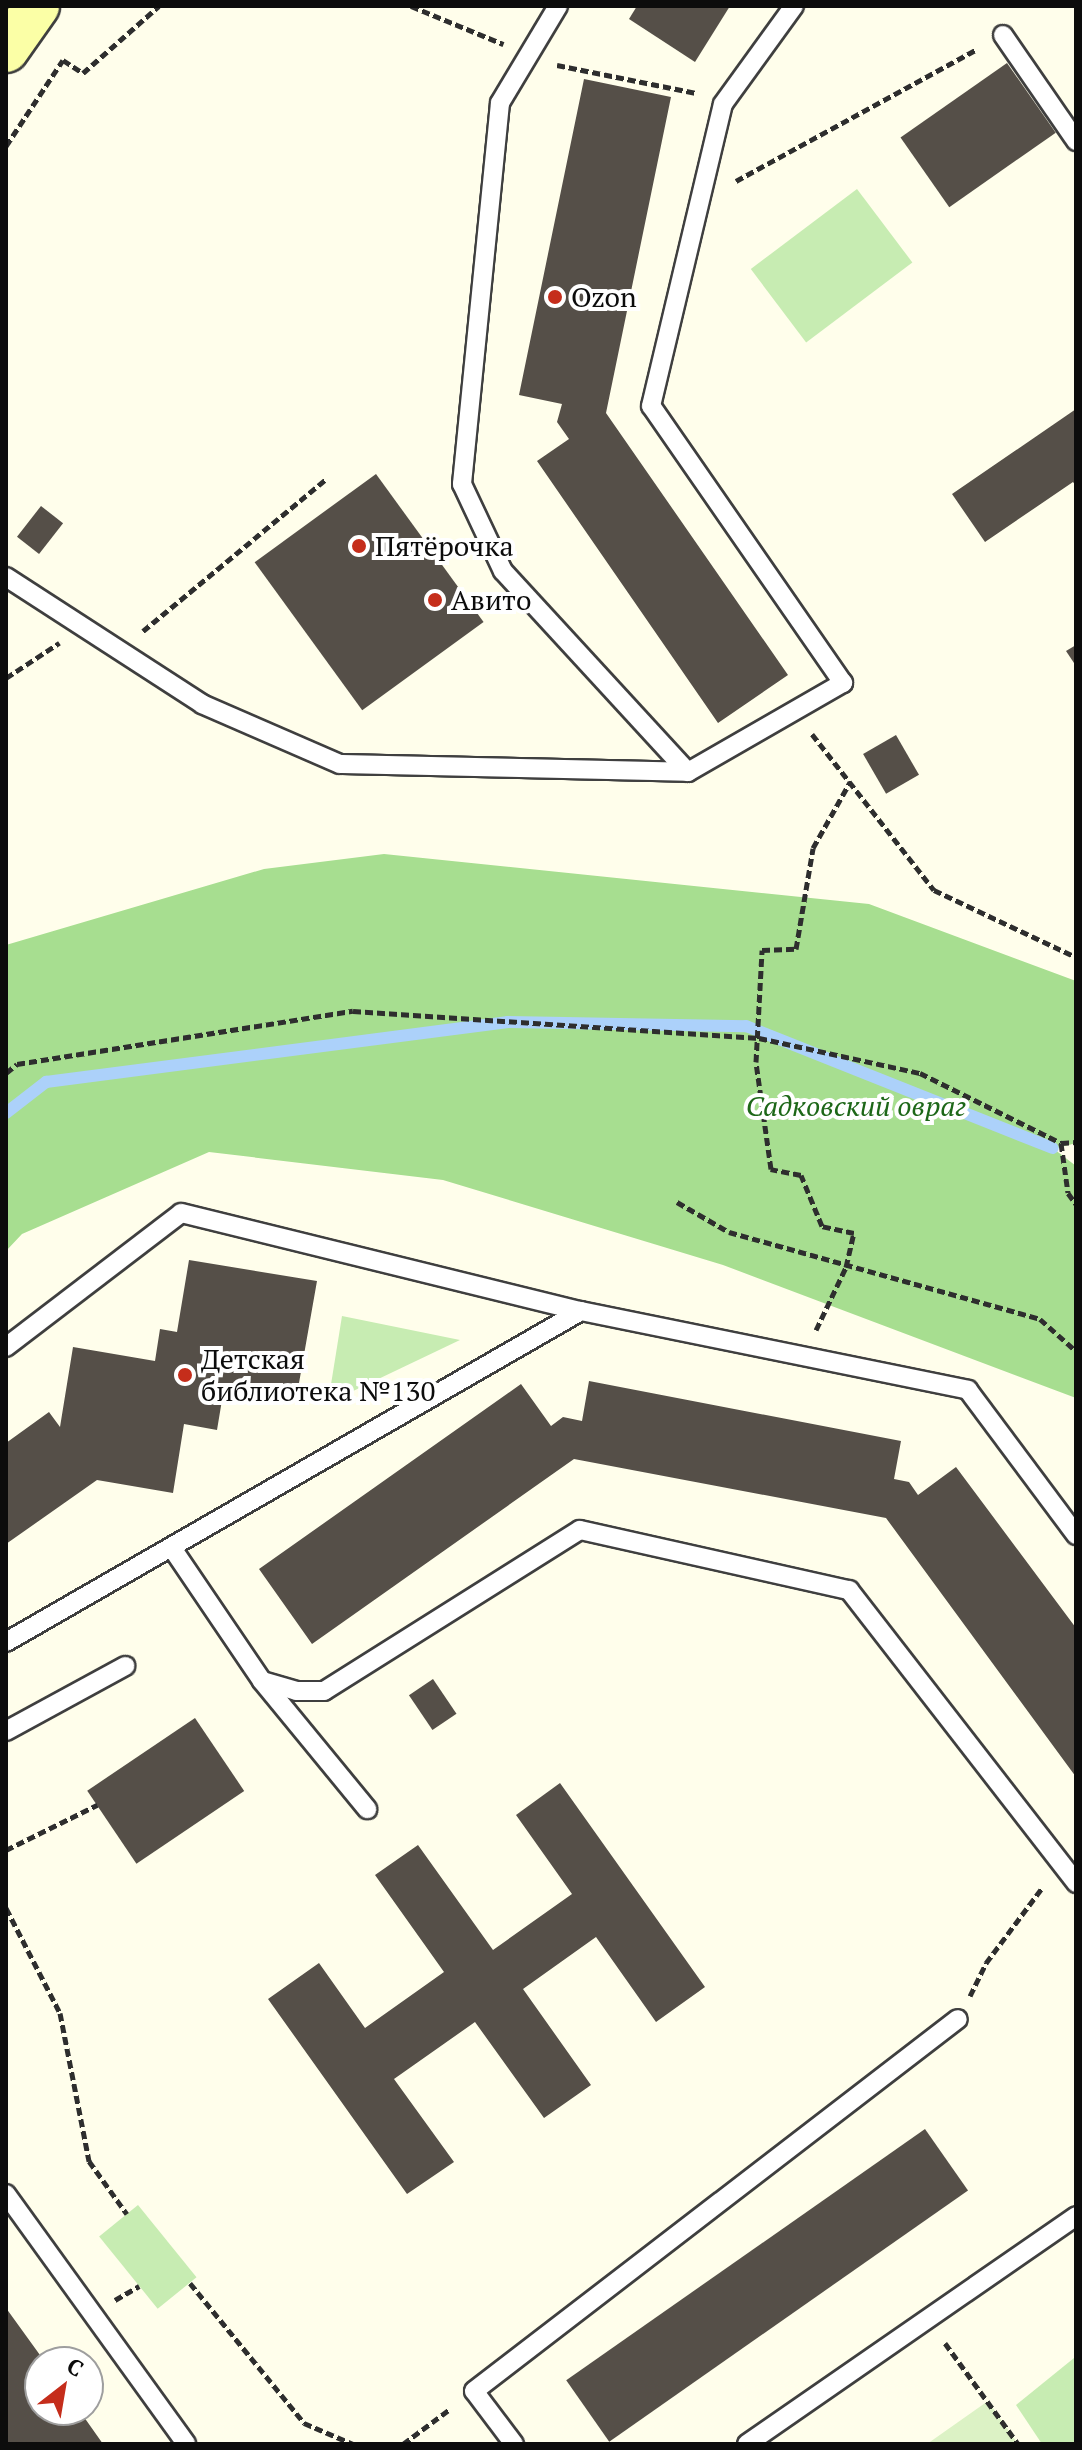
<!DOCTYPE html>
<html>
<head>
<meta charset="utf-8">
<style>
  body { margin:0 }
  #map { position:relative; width:1082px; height:2450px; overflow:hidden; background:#fffeeb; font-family:"PT Serif",serif }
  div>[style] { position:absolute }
  .green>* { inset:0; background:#c7ecb2; transform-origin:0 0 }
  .forest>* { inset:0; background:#a7de90 }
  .pitch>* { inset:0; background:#dcf2c5 }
  .stream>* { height:12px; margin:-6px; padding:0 6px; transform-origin:6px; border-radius:6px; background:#acd1fa }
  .building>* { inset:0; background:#554f48; transform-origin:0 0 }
  .path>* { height:5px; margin-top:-2.5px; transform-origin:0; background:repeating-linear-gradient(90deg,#2e2e2e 0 8px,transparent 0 12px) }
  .roads { filter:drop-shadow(2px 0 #3f3f3f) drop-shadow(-2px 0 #3f3f3f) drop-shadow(0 2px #3f3f3f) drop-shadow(0 -2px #3f3f3f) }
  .lane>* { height:18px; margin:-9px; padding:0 9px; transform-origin:9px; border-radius:9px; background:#fff }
  .secondary>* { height:44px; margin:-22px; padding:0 22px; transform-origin:22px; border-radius:22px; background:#fbffa6 }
  .dots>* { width:22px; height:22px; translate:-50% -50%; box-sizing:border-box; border:4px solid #fff; border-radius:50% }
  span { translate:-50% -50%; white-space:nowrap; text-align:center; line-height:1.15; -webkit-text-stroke:8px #fff; paint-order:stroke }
  .poi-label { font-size:28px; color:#0c0c0c }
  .left { translate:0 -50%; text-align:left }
  .park-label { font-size:28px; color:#1d6718; font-style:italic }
  .frame { position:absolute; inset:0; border:8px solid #0c0c0c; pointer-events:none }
  .north { position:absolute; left:24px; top:2346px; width:80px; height:80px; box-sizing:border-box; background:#fff; border:2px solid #9e9e9e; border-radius:50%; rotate:31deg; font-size:22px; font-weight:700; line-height:32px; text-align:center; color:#0c0c0c }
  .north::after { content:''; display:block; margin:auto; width:28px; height:36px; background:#c52d1b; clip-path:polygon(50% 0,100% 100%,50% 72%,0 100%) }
</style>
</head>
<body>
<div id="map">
  <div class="green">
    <i style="left:857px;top:189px;width:92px;height:133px;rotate:53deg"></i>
    <i style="clip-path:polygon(342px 1316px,460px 1340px,328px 1403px)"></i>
    <i style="left:138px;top:2205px;width:93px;height:50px;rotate:51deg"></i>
    <i style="clip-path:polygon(1074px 2358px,1076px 2444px,1042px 2444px,1016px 2405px)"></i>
  </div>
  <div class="forest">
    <i style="clip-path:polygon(384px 854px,869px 904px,1076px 981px,1076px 1143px,1054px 1149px,1076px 1166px,1076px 1398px,723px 1265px,443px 1180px,209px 1152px,22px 1234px,6px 1251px,6px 945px,264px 869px)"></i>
  </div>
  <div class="pitch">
    <i style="clip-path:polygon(988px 2401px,1018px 2444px,927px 2444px)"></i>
  </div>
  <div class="stream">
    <i style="left:6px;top:1113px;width:51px;rotate:-37.8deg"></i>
    <i style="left:46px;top:1082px;width:466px;rotate:-7.4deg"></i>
    <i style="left:508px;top:1022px;width:238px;rotate:1deg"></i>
    <i style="left:746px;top:1026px;width:330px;rotate:21.7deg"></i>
  </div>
  <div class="building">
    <i style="clip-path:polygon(637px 6px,730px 6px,695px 62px,629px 19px)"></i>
    <i style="left:1007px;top:63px;width:85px;height:130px;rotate:55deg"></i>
    <i style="clip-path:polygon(584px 79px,671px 97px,606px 413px,788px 675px,718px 723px,537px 461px,569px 439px,557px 422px,562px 404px,519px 395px)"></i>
    <i style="clip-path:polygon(1076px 409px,1076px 486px,1073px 482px,985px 542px,952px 494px)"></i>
    <i style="left:376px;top:474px;width:183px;height:150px;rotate:54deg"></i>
    <i style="left:41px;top:506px;width:28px;height:39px;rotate:38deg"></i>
    <i style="clip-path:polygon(1076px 645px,1076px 666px,1066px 651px)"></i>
    <i style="left:896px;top:735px;width:46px;height:38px;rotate:60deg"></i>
    <i style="clip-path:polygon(189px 1260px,317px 1281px,296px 1400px,224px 1388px,217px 1430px,184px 1424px,173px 1493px,97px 1480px,6px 1544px,6px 1443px,49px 1412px,60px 1427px,73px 1347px,155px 1361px,160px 1329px,177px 1332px)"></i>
    <i style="clip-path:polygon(589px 1381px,901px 1441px,894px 1479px,909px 1482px,918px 1495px,956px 1467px,1076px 1628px,1076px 1777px,886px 1518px,574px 1459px,312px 1644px,259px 1569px,521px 1384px,551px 1426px,563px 1417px,582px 1421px)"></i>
    <i style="left:433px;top:1679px;width:42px;height:29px;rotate:56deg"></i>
    <i style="left:195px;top:1718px;width:88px;height:130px;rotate:56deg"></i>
    <i style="clip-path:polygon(560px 1783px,705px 1987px,656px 2022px,596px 1937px,523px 1989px,591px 2085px,544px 2118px,475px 2022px,394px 2079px,454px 2162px,407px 2194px,268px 1999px,319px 1963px,365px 2028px,444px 1972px,375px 1875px,418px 1845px,493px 1950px,572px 1894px,516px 1815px)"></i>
    <i style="left:925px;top:2129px;width:75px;height:438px;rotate:55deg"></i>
    <i style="clip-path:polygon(6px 2308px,45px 2362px,40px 2362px,40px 2410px,79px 2410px,103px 2444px,6px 2444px)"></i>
  </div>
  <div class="path">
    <i style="left:411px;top:6px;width:100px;rotate:22.4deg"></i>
    <i style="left:557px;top:65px;width:142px;rotate:11.4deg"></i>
    <i style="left:6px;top:146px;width:103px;rotate:-56.5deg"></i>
    <i style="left:63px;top:60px;width:24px;rotate:33deg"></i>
    <i style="left:83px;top:73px;width:101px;rotate:-41.4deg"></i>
    <i style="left:736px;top:181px;width:275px;rotate:-28.7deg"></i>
    <i style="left:143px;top:631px;width:239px;rotate:-39.7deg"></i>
    <i style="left:6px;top:678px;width:64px;rotate:-33.4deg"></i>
    <i style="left:812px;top:734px;width:198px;rotate:52deg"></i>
    <i style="left:934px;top:890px;width:157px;rotate:25.3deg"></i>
    <i style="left:6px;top:1073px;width:14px;rotate:-39deg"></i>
    <i style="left:17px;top:1064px;width:340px;rotate:-9deg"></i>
    <i style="left:353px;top:1011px;width:407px;rotate:3.8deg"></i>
    <i style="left:759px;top:1038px;width:165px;rotate:12.3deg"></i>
    <i style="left:920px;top:1073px;width:157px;rotate:26.4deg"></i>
    <i style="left:1061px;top:1143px;width:15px;rotate:-4deg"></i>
    <i style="left:1061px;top:1143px;width:50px;rotate:82deg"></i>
    <i style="left:1068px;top:1193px;width:14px;rotate:54deg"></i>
    <i style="left:677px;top:1202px;width:60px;rotate:30deg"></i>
    <i style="left:729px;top:1232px;width:323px;rotate:15.6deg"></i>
    <i style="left:1040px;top:1319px;width:48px;rotate:41.6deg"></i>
    <i style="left:816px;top:1330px;width:70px;rotate:-64.5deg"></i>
    <i style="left:846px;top:1267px;width:35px;rotate:-77deg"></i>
    <i style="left:854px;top:1233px;width:33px;rotate:-168deg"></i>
    <i style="left:822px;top:1226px;width:55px;rotate:-112.4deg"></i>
    <i style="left:801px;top:1175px;width:31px;rotate:-169deg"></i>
    <i style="left:771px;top:1169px;width:108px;rotate:-98deg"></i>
    <i style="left:756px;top:1062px;width:112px;rotate:-86.9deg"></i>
    <i style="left:762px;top:950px;width:34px;rotate:-2deg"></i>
    <i style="left:796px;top:949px;width:102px;rotate:-80.4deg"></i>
    <i style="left:813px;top:848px;width:76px;rotate:-60.7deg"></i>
    <i style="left:6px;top:1850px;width:102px;rotate:-26.3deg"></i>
    <i style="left:6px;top:1908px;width:118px;rotate:62.8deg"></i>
    <i style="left:60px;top:2013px;width:151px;rotate:78.9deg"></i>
    <i style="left:89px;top:2161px;width:65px;rotate:54.4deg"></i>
    <i style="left:970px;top:1996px;width:37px;rotate:-64deg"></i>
    <i style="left:986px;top:1963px;width:94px;rotate:-53.3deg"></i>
    <i style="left:190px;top:2283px;width:181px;rotate:50.8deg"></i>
    <i style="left:304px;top:2423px;width:53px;rotate:23.2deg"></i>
    <i style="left:115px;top:2300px;width:28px;rotate:-30deg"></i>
    <i style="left:945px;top:2343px;width:125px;rotate:54.1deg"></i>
    <i style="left:403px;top:2444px;width:59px;rotate:-36.7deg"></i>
  </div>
  <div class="roads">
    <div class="lane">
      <i style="left:558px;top:6px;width:113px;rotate:120.9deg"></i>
      <i style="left:500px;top:103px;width:383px;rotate:95.7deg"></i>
      <i style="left:462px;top:484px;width:96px;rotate:64.8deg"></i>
      <i style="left:503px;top:571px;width:273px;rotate:47.4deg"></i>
      <i style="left:1003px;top:35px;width:129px;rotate:55.4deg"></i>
      <i style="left:6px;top:577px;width:234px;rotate:32.9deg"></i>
      <i style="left:202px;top:704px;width:150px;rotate:23.5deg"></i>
      <i style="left:340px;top:764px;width:348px;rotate:1.3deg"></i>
      <i style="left:688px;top:772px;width:179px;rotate:-29.9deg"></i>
      <i style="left:843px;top:683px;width:337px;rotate:-124.7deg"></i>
      <i style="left:651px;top:406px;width:310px;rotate:-76.6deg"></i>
      <i style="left:723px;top:104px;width:121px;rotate:-54.1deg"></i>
      <i style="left:6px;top:1347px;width:220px;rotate:-37.4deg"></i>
      <i style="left:181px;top:1213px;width:412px;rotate:13.8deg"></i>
      <i style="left:172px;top:1548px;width:161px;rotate:55.9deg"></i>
      <i style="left:262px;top:1681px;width:35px;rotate:16deg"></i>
      <i style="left:296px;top:1691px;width:28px"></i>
      <i style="left:324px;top:1691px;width:302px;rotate:-32.2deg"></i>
      <i style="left:580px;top:1530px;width:276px;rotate:12.6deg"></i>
      <i style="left:849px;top:1590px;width:371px;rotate:52.2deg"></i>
      <i style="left:6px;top:1642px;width:663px;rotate:-29.93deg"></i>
      <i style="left:581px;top:1311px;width:395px;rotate:11.5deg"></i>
      <i style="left:968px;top:1390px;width:181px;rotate:53.3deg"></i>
      <i style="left:262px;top:1681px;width:166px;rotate:50.6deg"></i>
      <i style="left:6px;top:1731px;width:136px;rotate:-28.6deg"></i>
      <i style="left:6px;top:2194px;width:308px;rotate:54.2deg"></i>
      <i style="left:514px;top:2444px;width:66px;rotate:-127deg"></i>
      <i style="left:474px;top:2391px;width:610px;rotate:-37.55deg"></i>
      <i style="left:747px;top:2444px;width:400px;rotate:-34.7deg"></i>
    </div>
    <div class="secondary">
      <i style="left:6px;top:50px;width:54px;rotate:-54.8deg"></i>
    </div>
  </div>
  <div class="dots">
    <i style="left:555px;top:297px;background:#c52d1b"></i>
    <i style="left:359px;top:546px;background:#c52d1b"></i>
    <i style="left:435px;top:600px;background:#c52d1b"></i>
    <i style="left:185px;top:1375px;background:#c52d1b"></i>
  </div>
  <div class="poi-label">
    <span class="left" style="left:571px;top:297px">Ozon</span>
    <span class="left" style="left:375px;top:546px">Пятёрочка</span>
    <span class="left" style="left:451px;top:600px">Авито</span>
    <span class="left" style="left:201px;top:1375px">Детская<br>библиотека №130</span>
  </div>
  <div class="park-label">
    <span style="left:856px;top:1106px">Садковский овраг</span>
  </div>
  <div class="frame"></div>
  <div class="north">С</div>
</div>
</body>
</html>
